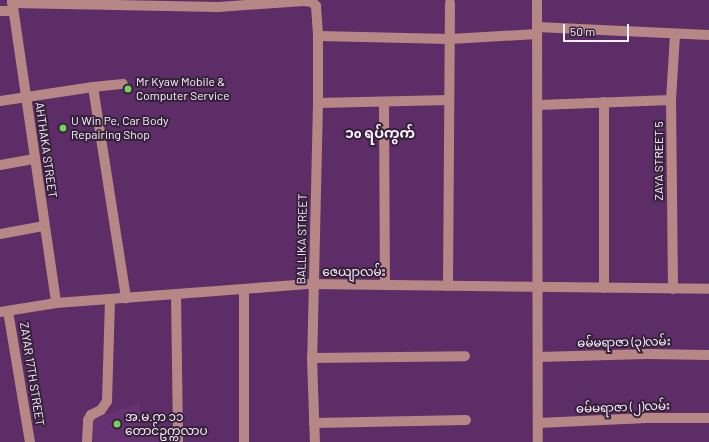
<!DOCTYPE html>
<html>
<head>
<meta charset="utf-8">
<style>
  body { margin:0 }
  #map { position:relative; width:709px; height:442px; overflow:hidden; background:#5c2d66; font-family:Barlow,"Noto Sans Myanmar",sans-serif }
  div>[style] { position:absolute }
  .built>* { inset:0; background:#673272 }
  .minor>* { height:10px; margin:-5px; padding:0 5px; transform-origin:5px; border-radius:5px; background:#b78786 }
  .dots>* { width:11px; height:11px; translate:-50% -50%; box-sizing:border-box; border:2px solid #36213a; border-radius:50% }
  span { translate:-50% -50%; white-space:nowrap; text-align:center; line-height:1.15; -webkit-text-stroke:4px #36213a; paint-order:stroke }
  .poi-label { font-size:12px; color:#fbf0fe }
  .left { translate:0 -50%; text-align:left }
  .street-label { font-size:12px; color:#fbf0fe }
  .quarter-label { font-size:14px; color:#fbf0fe; font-weight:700 }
  .scale { position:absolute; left:563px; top:24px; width:66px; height:18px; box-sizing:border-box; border:2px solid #fbf0fe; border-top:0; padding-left:5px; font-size:12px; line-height:14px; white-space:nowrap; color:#fbf0fe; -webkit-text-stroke:3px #36213a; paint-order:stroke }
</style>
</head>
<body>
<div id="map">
  <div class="built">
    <i style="clip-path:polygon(140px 403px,141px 430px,170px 430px,170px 442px,94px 442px,94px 418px)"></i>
  </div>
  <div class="minor">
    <i style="left:12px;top:0;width:306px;rotate:81.7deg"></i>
    <i style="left:537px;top:0;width:442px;rotate:89.9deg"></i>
    <i style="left:12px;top:3px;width:206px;rotate:1.1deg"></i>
    <i style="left:218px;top:7px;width:86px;rotate:-4deg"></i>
    <i style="left:304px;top:1px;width:8px;rotate:7deg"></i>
    <i style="left:312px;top:2px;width:6px;rotate:45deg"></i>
    <i style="left:316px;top:6px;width:30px;rotate:86deg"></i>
    <i style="left:318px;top:36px;width:67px;rotate:90deg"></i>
    <i style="left:318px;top:103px;width:255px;rotate:91.3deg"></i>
    <i style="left:312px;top:358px;width:84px;rotate:88deg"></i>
    <i style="left:0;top:11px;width:13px"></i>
    <i style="left:537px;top:27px;width:172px;rotate:2.7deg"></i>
    <i style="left:318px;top:36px;width:132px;rotate:1.3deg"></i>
    <i style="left:450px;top:39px;width:87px;rotate:-3.3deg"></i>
    <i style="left:93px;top:87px;width:214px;rotate:81.1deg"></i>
    <i style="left:0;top:101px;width:94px;rotate:-8.6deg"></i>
    <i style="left:93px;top:87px;width:30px;rotate:-6deg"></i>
    <i style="left:384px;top:102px;width:183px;rotate:89.7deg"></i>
    <i style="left:318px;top:103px;width:131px;rotate:-1.3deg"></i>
    <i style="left:539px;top:105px;width:132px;rotate:-2.2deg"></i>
    <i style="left:0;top:165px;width:35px;rotate:-10deg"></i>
    <i style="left:0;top:234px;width:45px;rotate:-10.3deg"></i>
    <i style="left:448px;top:286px;width:283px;rotate:-89.6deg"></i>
    <i style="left:604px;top:288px;width:186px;rotate:-90deg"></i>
    <i style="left:673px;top:289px;width:189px;rotate:-90.6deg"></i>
    <i style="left:671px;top:100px;width:66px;rotate:-86.5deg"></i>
    <i style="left:176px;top:294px;width:148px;rotate:89.2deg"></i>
    <i style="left:8px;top:311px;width:133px;rotate:80.5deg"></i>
    <i style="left:0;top:312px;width:57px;rotate:-9.1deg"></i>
    <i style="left:56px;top:303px;width:255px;rotate:-4.3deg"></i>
    <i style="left:310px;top:284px;width:399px;rotate:0.7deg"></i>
    <i style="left:539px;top:357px;width:108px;rotate:-1.6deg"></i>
    <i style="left:647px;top:354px;width:62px;rotate:0.9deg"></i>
    <i style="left:312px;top:358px;width:153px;rotate:-0.7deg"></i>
    <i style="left:314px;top:423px;width:152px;rotate:-1.1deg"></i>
    <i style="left:538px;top:423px;width:109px;rotate:-2.6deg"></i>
    <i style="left:647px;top:418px;width:62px"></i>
    <i style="left:87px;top:442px;width:22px;rotate:-87deg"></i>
    <i style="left:88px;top:420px;width:6px;rotate:-59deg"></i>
    <i style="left:91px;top:415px;width:11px;rotate:-27deg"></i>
    <i style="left:101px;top:410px;width:11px;rotate:-56deg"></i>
    <i style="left:107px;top:401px;width:102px;rotate:-88.3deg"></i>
    <i style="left:244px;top:442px;width:153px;rotate:-90deg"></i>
  </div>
  <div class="dots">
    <i style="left:128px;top:89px;background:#72d25d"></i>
    <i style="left:63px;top:128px;background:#72d25d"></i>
    <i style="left:117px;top:424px;background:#72d25d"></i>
  </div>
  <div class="poi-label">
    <span class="left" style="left:136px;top:89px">Mr Kyaw Mobile &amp;<br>Computer Service</span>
    <span class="left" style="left:71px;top:128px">U Win Pe, Car Body<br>Repairing Shop</span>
    <span class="left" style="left:125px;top:424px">အ.မ.က ၁၁<br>တောင်ဥက္ကလာပ</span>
  </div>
  <div class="street-label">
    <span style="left:46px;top:150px;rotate:82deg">AHTHAKA STREET</span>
    <span style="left:659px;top:161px;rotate:-90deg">ZAYA STREET 5</span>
    <span style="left:302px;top:239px;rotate:-89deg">BALLIKA STREET</span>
    <span style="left:354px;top:272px">ဇေယျာလမ်း</span>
    <span style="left:624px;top:342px;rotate:-1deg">ဓမ်မရာဇာ (၃)လမ်း</span>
    <span style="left:32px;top:374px;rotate:81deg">ZAYAR 17TH STREET</span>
    <span style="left:623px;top:407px;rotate:-2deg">ဓမ်မရာဇာ (၂)လမ်း</span>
  </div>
  <div class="quarter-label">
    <span style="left:380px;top:133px">၁o ရပ်ကွက်</span>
  </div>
  <div class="scale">50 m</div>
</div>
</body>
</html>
